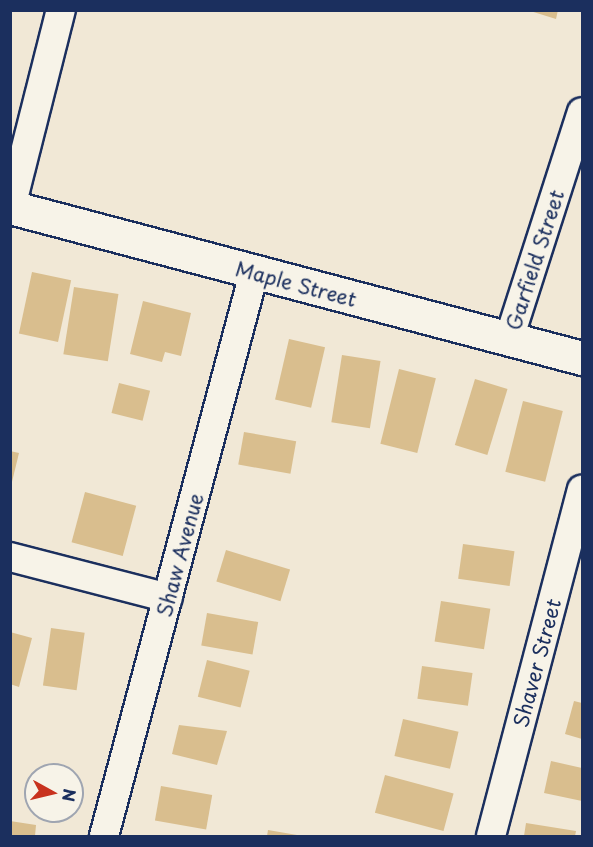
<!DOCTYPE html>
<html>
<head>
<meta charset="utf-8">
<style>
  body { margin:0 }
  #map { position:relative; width:593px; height:847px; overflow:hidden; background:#f1e8d6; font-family:"Playpen Sans",sans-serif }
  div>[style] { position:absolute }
  .building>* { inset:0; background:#d9be8e; transform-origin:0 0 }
  .roads { filter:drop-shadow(2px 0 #1b2f5e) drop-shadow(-2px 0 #1b2f5e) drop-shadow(0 2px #1b2f5e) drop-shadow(0 -2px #1b2f5e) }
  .minor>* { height:28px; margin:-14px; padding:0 14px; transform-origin:14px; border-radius:14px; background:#f7f3e8 }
  .tertiary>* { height:33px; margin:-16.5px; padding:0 16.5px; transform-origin:16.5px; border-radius:16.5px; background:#f7f3e8 }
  span { translate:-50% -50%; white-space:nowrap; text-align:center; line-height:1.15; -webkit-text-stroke:5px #f7f3e8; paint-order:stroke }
  .street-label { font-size:20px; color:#1b2f5e }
  .frame { position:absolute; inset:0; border:12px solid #1b2f5e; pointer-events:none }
  .north { position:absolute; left:24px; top:763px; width:60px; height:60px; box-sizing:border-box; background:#f7f3e8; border:2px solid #9fa5b1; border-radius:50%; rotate:98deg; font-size:16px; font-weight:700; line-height:24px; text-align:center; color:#1b2f5e }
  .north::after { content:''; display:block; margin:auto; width:21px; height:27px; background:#c8321e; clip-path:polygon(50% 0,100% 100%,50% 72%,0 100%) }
</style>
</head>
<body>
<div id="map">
  <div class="building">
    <i style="clip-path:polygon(527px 10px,558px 10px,556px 19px)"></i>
    <i style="left:32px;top:272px;width:40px;height:63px;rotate:12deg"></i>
    <i style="left:74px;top:287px;width:45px;height:68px;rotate:9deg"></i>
    <i style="clip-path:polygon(143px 301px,191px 313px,181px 356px,165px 352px,162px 362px,130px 354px)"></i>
    <i style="left:289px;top:339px;width:37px;height:62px;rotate:13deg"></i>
    <i style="left:342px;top:355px;width:39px;height:68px;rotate:9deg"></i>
    <i style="left:399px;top:369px;width:38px;height:77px;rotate:14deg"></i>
    <i style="left:475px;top:379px;width:34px;height:69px;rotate:17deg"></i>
    <i style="left:119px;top:383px;width:32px;height:31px;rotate:14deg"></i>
    <i style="left:523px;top:401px;width:41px;height:73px;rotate:14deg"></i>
    <i style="left:244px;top:432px;width:53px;height:33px;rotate:10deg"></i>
    <i style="clip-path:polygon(10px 451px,19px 453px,11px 486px,10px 486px)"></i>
    <i style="left:85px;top:492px;width:53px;height:52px;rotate:15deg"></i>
    <i style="left:463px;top:544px;width:52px;height:35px;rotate:8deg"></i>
    <i style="left:226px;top:550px;width:67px;height:33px;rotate:17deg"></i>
    <i style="left:441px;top:601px;width:50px;height:41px;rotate:9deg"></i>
    <i style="left:207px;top:613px;width:52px;height:33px;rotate:10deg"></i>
    <i style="left:51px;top:628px;width:34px;height:58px;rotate:8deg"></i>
    <i style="clip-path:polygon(10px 632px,32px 638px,19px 687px,10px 684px)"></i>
    <i style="left:207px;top:660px;width:44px;height:38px;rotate:14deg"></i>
    <i style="left:422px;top:666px;width:51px;height:33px;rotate:8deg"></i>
    <i style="clip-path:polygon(574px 701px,582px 703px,582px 739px,565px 734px)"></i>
    <i style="left:403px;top:719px;width:57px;height:38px;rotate:13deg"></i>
    <i style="clip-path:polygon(179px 725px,227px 731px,217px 765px,172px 754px)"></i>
    <i style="clip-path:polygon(551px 761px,582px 768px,582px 801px,544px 793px)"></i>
    <i style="left:385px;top:775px;width:71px;height:39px;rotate:15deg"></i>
    <i style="left:161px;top:786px;width:52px;height:35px;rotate:10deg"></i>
    <i style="clip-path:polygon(10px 821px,36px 825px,35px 836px,10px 836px)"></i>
    <i style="clip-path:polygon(526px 823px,576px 831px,575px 836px,524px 836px)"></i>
    <i style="clip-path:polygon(268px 830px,297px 835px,297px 836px,267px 836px)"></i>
  </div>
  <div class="roads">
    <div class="minor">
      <i style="left:11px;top:207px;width:203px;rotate:-75.8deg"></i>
      <i style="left:509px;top:339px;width:238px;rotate:-72.2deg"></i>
      <i style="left:10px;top:557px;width:163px;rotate:14.5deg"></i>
      <i style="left:104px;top:836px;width:583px;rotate:-75.08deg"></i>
      <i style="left:491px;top:836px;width:358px;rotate:-75.3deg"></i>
    </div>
    <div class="tertiary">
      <i style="left:10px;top:207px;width:592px;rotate:14.79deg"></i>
    </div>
  </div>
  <div class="street-label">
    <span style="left:535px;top:260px;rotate:-72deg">Garfield Street</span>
    <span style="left:296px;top:284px;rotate:15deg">Maple Street</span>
    <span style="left:180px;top:555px;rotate:-75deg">Shaw Avenue</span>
    <span style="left:537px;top:663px;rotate:-75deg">Shaver Street</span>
  </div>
  <div class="frame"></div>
  <div class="north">N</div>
</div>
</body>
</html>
